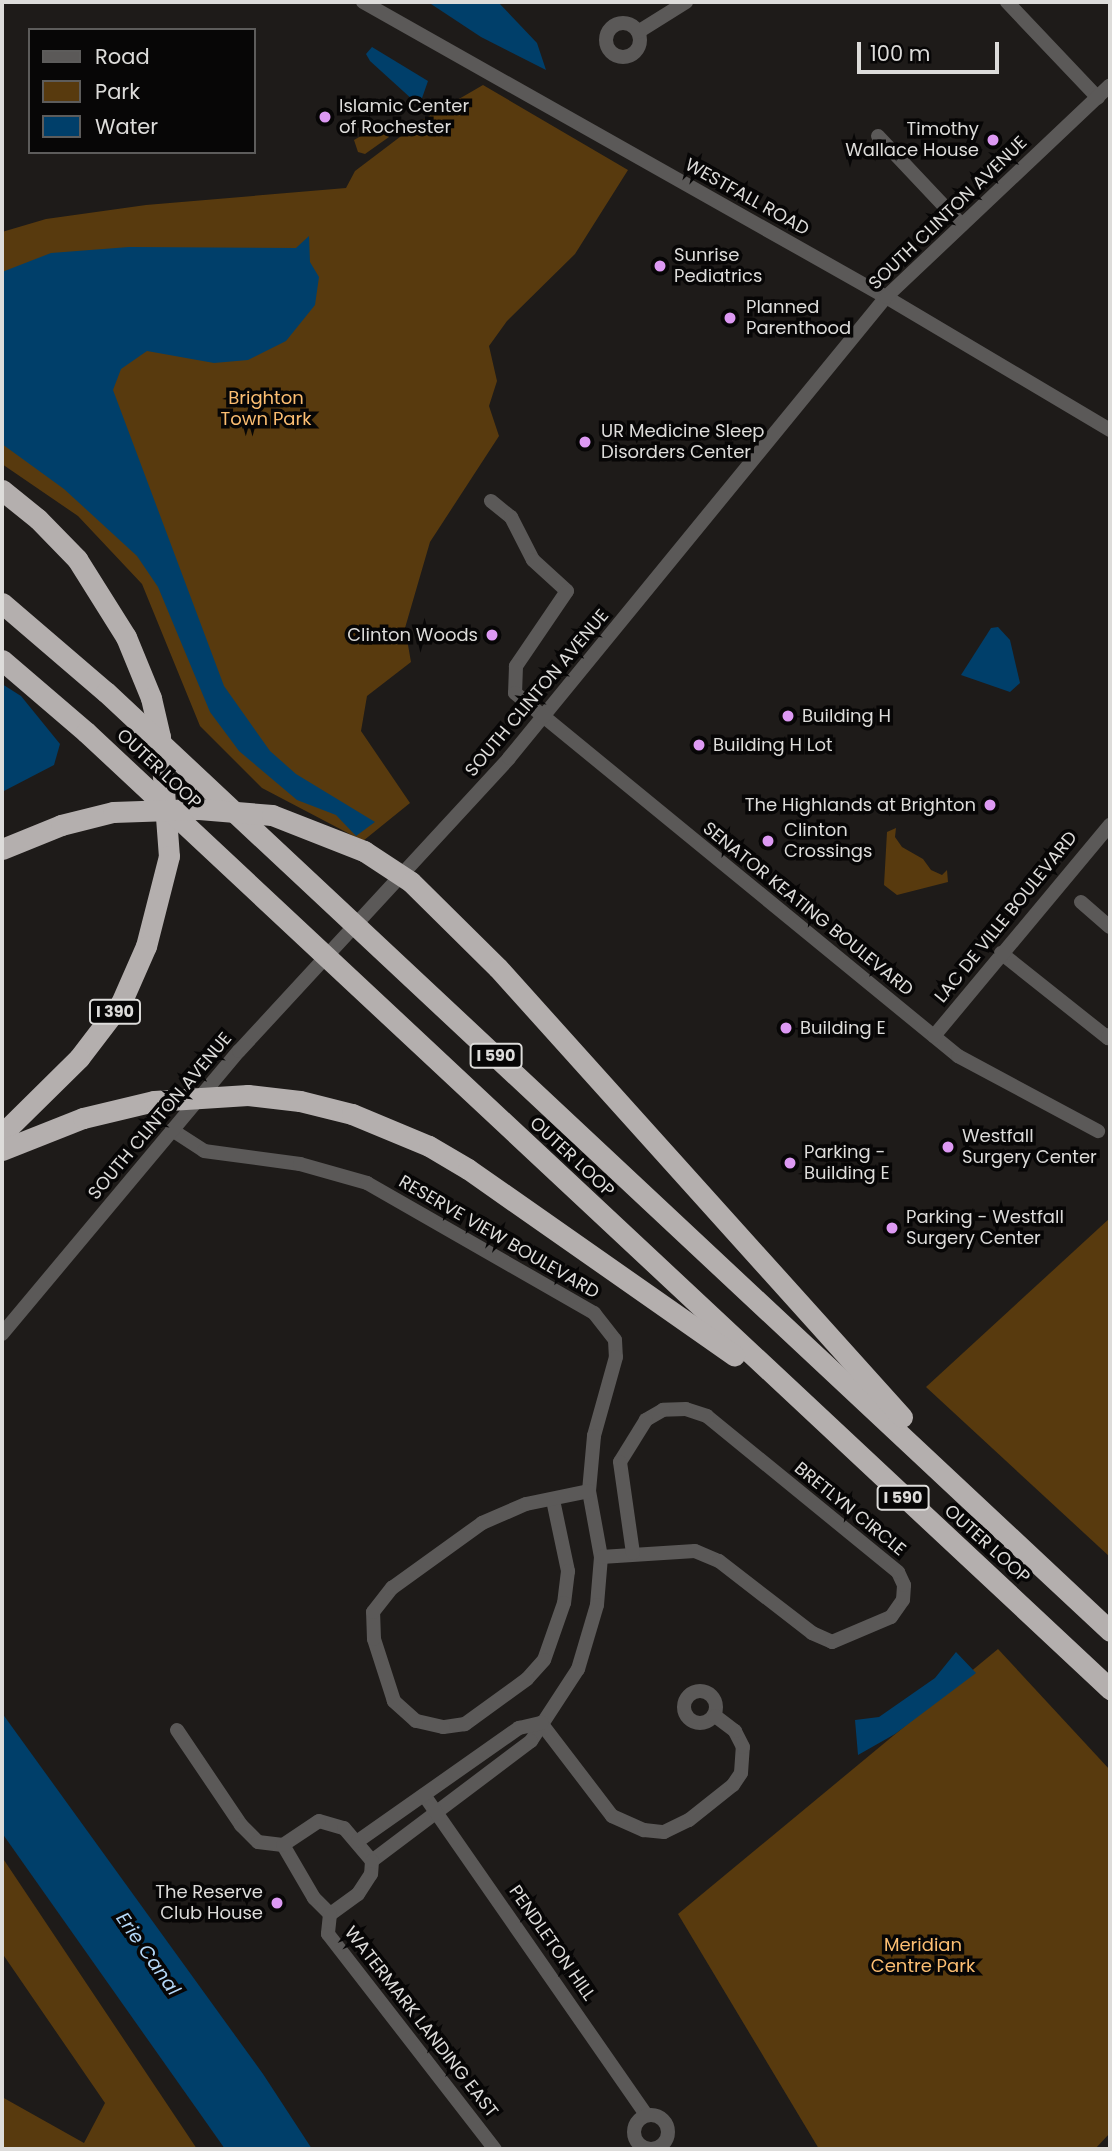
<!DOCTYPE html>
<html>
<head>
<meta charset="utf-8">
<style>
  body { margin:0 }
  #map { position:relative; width:1112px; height:2151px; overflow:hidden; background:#1e1b19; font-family:Poppins,sans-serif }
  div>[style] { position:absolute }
  .green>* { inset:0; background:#583a0e }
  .water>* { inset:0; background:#003f6a }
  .minor>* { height:14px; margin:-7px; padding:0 7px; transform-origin:7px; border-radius:7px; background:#5b5958 }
  .minor>.ring { margin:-7px; padding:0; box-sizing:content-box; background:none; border:14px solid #5b5958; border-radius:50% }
  .highway>* { height:21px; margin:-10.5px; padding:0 10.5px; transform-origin:10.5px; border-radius:10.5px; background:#b4afae }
  .dots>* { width:19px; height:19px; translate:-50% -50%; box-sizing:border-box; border:4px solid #070606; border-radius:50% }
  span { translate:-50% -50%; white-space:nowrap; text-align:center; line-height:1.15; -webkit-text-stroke:7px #070606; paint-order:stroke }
  .shield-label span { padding:2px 5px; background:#070606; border:2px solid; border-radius:5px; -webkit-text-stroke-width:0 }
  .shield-label { font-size:16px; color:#dddcda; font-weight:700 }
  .poi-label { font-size:18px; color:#dddcda }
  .left { translate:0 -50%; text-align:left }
  .right { translate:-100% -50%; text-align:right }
  .street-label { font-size:18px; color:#dddcda }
  .park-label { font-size:18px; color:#fcbe72 }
  .water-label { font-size:19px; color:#b5d8f8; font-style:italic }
  .frame { position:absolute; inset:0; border:4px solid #dddcda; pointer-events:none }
  .legend { position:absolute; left:28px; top:28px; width:228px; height:126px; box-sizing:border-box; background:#070606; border:2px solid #5d5c5b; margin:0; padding:9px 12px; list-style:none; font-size:21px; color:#dddcda }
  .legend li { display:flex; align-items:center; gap:14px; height:35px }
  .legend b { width:35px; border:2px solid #5d5c5b }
  .scale { position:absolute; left:857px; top:42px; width:142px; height:32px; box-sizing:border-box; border:4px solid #dddcda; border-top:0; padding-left:9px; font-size:21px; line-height:24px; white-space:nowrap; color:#dddcda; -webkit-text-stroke:5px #070606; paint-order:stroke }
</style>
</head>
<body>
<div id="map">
  <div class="green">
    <i style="clip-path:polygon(483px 85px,628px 170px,575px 254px,507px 321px,489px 346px,497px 381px,489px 406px,499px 436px,430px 542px,405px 628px,411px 662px,367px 696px,361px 731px,410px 803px,363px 841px,262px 788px,200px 726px,142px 584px,78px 516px,2px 464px,2px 232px,46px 219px,146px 205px,346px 188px,355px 171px,421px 121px)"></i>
    <i style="clip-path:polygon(380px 125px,389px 137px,365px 154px,358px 152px,354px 140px)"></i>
    <i style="clip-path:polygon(896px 828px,895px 837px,902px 847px,923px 859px,931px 870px,942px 875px,947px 870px,948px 882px,897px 895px,884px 885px,887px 832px)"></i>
    <i style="clip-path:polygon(1110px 1218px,1110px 1557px,926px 1387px)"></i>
    <i style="clip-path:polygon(998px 1649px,1110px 1770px,1110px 2133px,1095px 2149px,819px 2149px,678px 1914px)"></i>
    <i style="clip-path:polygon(2px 1857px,197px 2149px,2px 2149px,2px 2097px,84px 2143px,105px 2103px,2px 1953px)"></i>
  </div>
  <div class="water">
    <i style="clip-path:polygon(428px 2px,498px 2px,537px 43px,546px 70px,481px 37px)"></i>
    <i style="clip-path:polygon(372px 47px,428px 81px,421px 101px,414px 101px,370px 61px,366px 54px)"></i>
    <i style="clip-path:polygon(309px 236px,310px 262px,319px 277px,315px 305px,286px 341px,248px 360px,214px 363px,147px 351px,121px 369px,113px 390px,224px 686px,270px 751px,296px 774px,375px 822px,356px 836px,336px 815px,297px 800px,239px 751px,210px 712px,158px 587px,137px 556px,64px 489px,2px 444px,2px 272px,51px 253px,129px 247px,296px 248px)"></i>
    <i style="clip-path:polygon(998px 627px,1010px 640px,1020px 683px,1010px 692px,961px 675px,991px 628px)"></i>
    <i style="clip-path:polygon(2px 684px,21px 696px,60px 744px,54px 765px,2px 792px)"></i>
    <i style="clip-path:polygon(956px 1652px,976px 1673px,895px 1734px,858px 1755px,855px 1720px,879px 1717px,935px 1678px)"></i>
    <i style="clip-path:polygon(2px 1713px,263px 2074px,312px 2149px,225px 2149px,2px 1833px)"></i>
  </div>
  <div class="minor">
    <i style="left:363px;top:2px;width:600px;rotate:29.43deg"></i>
    <i style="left:886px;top:297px;width:261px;rotate:30.7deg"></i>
    <i style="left:1007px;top:2px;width:132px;rotate:46.5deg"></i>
    <i class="ring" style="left:606px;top:23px;width:20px;height:20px"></i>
    <i style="left:638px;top:32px;width:57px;rotate:-32deg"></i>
    <i style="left:878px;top:136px;width:122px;rotate:46.7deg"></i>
    <i style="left:491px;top:501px;width:26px;rotate:39deg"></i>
    <i style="left:511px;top:517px;width:48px;rotate:62.9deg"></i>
    <i style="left:533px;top:560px;width:46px;rotate:42.4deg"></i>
    <i style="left:567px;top:591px;width:91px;rotate:124.2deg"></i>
    <i style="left:516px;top:666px;width:27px;rotate:92deg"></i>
    <i style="left:515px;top:693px;width:573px;rotate:39.33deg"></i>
    <i style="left:958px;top:1056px;width:159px;rotate:28.2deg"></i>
    <i style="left:1081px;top:902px;width:38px;rotate:41deg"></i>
    <i style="left:1001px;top:953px;width:137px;rotate:38.5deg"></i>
    <i style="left:1108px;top:1038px;width:4px;rotate:-56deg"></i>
    <i style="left:934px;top:1036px;width:275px;rotate:-50.2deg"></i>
    <i style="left:172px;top:1130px;width:38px;rotate:33deg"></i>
    <i style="left:204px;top:1151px;width:97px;rotate:7.7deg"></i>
    <i style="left:300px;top:1164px;width:70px;rotate:15.8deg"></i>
    <i style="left:367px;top:1183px;width:262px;rotate:29.8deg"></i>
    <i style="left:594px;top:1313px;width:34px;rotate:52deg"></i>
    <i style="left:615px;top:1340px;width:17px;rotate:87deg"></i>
    <i style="left:616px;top:1357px;width:82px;rotate:105.6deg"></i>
    <i style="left:594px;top:1436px;width:55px;rotate:95.2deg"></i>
    <i style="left:589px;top:1491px;width:67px;rotate:79.7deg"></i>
    <i style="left:601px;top:1557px;width:48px;rotate:94.8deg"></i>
    <i style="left:597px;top:1605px;width:67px;rotate:106.5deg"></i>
    <i style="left:578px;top:1669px;width:86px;rotate:123.1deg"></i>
    <i style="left:531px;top:1741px;width:199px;rotate:143deg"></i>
    <i style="left:2px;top:1334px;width:369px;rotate:-50.1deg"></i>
    <i style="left:239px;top:1051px;width:398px;rotate:-47.3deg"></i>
    <i style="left:509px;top:758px;width:596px;rotate:-50.72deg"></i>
    <i style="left:886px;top:297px;width:308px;rotate:-43.4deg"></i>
    <i style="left:553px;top:1500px;width:73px;rotate:78.1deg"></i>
    <i style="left:568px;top:1571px;width:32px;rotate:97deg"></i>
    <i style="left:564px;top:1603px;width:60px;rotate:109.3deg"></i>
    <i style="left:544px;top:1660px;width:25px;rotate:132deg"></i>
    <i style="left:527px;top:1679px;width:77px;rotate:144deg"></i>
    <i style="left:465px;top:1724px;width:22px;rotate:172deg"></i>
    <i style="left:443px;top:1727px;width:28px;rotate:-167deg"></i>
    <i style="left:416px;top:1721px;width:30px;rotate:-138deg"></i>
    <i style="left:394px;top:1701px;width:65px;rotate:-107.9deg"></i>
    <i style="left:374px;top:1639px;width:27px;rotate:-92deg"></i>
    <i style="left:373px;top:1612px;width:31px;rotate:-52deg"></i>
    <i style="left:392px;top:1588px;width:111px;rotate:-35.8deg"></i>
    <i style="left:482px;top:1523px;width:48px;rotate:-23.4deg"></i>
    <i style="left:526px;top:1504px;width:64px;rotate:-11.7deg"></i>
    <i style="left:601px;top:1557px;width:94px;rotate:-3.7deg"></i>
    <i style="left:695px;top:1551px;width:26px;rotate:23deg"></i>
    <i style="left:719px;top:1561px;width:118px;rotate:37.7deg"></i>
    <i style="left:812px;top:1633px;width:22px;rotate:24deg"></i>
    <i style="left:832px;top:1642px;width:64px;rotate:-23deg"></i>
    <i style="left:891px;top:1617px;width:21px;rotate:-55deg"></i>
    <i style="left:903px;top:1600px;width:15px;rotate:-86deg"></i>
    <i style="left:904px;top:1585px;width:14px;rotate:-115deg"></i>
    <i style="left:898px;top:1572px;width:247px;rotate:-140.8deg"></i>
    <i style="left:707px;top:1416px;width:22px;rotate:-162deg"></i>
    <i style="left:686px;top:1409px;width:23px;rotate:178deg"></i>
    <i style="left:663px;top:1410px;width:20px;rotate:150deg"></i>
    <i style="left:646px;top:1420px;width:49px;rotate:121.8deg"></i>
    <i style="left:620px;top:1462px;width:92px;rotate:81.9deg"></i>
    <i class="ring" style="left:684px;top:1691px;width:18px;height:18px"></i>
    <i style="left:541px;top:1723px;width:117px;rotate:52.6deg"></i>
    <i style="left:612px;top:1816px;width:35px;rotate:24deg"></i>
    <i style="left:644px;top:1830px;width:20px;rotate:6deg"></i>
    <i style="left:664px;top:1832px;width:28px;rotate:-26deg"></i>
    <i style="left:689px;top:1820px;width:56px;rotate:-38.5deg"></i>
    <i style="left:733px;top:1785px;width:14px;rotate:-56deg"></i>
    <i style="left:741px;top:1773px;width:26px;rotate:-86deg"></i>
    <i style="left:743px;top:1747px;width:18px;rotate:-117deg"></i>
    <i style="left:735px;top:1731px;width:25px;rotate:-143deg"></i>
    <i style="left:177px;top:1730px;width:115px;rotate:56deg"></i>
    <i style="left:241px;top:1825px;width:24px;rotate:45deg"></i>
    <i style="left:258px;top:1842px;width:25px;rotate:7deg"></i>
    <i style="left:424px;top:1795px;width:389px;rotate:55.2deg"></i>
    <i style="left:319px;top:1821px;width:26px;rotate:16deg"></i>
    <i style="left:344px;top:1828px;width:43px;rotate:49.7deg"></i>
    <i style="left:372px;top:1861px;width:13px;rotate:94deg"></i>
    <i style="left:371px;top:1874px;width:24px;rotate:123deg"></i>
    <i style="left:358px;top:1894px;width:34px;rotate:144deg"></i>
    <i style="left:330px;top:1914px;width:23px;rotate:-135deg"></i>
    <i style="left:314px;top:1898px;width:61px;rotate:-120.3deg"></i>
    <i style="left:283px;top:1845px;width:43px;rotate:-33.7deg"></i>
    <i style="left:358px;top:1841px;width:197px;rotate:-35.1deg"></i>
    <i style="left:519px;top:1728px;width:23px;rotate:-13deg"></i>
    <i style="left:330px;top:1914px;width:20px;rotate:96deg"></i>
    <i style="left:328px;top:1934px;width:272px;rotate:52.2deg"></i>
    <i class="ring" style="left:634px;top:2115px;width:20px;height:20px"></i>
  </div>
  <div class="highway">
    <i style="left:2px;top:490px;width:46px;rotate:38.9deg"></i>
    <i style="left:38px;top:519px;width:56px;rotate:45.7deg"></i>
    <i style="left:77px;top:559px;width:92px;rotate:57.9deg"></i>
    <i style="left:126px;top:637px;width:66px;rotate:67.7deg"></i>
    <i style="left:151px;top:698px;width:40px;rotate:77deg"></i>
    <i style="left:160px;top:737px;width:119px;rotate:85.7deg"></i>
    <i style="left:169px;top:856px;width:93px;rotate:104.3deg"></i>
    <i style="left:146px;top:946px;width:62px;rotate:113.7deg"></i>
    <i style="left:121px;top:1003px;width:69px;rotate:127.4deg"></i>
    <i style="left:79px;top:1058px;width:108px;rotate:135.4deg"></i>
    <i style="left:2px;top:603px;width:137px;rotate:40.6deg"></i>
    <i style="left:106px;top:692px;width:1375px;rotate:43.08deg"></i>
    <i style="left:2px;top:660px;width:111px;rotate:40.6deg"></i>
    <i style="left:86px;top:732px;width:1402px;rotate:43.06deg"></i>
    <i style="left:2px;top:849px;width:64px;rotate:-22.1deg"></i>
    <i style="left:61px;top:825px;width:54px;rotate:-14deg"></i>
    <i style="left:113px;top:812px;width:86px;rotate:-2deg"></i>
    <i style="left:199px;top:809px;width:73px;rotate:4.7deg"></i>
    <i style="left:272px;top:815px;width:99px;rotate:21.4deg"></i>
    <i style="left:364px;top:851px;width:56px;rotate:33.4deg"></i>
    <i style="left:411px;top:882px;width:122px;rotate:44.7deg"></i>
    <i style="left:498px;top:968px;width:604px;rotate:48.02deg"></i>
    <i style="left:2px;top:1150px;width:87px;rotate:-21.6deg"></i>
    <i style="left:83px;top:1118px;width:73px;rotate:-13.5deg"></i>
    <i style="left:154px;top:1101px;width:94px;rotate:-3.7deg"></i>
    <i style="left:248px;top:1095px;width:52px;rotate:6.6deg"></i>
    <i style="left:300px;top:1101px;width:54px;rotate:14deg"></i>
    <i style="left:352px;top:1114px;width:83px;rotate:22.6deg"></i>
    <i style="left:429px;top:1146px;width:45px;rotate:30.5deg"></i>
    <i style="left:468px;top:1169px;width:325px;rotate:35deg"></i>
  </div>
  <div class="dots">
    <i style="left:325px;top:117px;background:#dd99f3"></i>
    <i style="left:993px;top:140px;background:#dd99f3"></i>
    <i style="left:660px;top:266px;background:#dd99f3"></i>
    <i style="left:730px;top:318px;background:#dd99f3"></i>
    <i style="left:585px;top:442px;background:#dd99f3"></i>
    <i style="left:492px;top:635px;background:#dd99f3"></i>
    <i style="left:788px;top:716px;background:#dd99f3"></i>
    <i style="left:699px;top:745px;background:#dd99f3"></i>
    <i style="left:990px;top:805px;background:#dd99f3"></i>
    <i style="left:768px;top:841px;background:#dd99f3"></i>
    <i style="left:786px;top:1028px;background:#dd99f3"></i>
    <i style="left:948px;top:1147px;background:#dd99f3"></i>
    <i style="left:790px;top:1163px;background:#dd99f3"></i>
    <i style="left:892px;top:1228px;background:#dd99f3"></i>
    <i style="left:277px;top:1903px;background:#dd99f3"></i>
  </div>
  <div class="shield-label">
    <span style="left:115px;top:1012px">I 390</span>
    <span style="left:496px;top:1056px">I 590</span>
    <span style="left:903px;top:1498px">I 590</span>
  </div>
  <div class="poi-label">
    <span class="left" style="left:339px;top:117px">Islamic Center<br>of Rochester</span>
    <span class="right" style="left:979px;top:140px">Timothy<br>Wallace House</span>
    <span class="left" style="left:674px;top:266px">Sunrise<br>Pediatrics</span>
    <span class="left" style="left:746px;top:318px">Planned<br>Parenthood</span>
    <span class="left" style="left:601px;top:442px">UR Medicine Sleep<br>Disorders Center</span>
    <span class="right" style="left:478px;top:635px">Clinton Woods</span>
    <span class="left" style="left:802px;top:716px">Building H</span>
    <span class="left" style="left:713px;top:745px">Building H Lot</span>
    <span class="right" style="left:976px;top:805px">The Highlands at Brighton</span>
    <span class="left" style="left:784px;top:841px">Clinton<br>Crossings</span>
    <span class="left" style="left:800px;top:1028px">Building E</span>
    <span class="left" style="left:962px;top:1147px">Westfall<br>Surgery Center</span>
    <span class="left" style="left:804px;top:1163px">Parking -<br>Building E</span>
    <span class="left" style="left:906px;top:1228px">Parking - Westfall<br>Surgery Center</span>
    <span class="right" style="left:263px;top:1903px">The Reserve<br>Club House</span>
  </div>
  <div class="street-label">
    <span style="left:747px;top:197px;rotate:29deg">WESTFALL ROAD</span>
    <span style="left:948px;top:213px;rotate:-44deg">SOUTH CLINTON AVENUE</span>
    <span style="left:537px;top:693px;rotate:-50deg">SOUTH CLINTON AVENUE</span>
    <span style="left:159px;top:769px;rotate:43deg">OUTER LOOP</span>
    <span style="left:808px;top:909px;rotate:39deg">SENATOR KEATING BOULEVARD</span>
    <span style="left:1006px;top:917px;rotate:-51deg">LAC DE VILLE BOULEVARD</span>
    <span style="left:160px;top:1116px;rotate:-50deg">SOUTH CLINTON AVENUE</span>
    <span style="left:572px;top:1157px;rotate:43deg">OUTER LOOP</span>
    <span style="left:499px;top:1237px;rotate:30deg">RESERVE VIEW BOULEVARD</span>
    <span style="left:850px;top:1509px;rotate:39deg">BRETLYN CIRCLE</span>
    <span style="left:987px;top:1544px;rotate:42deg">OUTER LOOP</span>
    <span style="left:552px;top:1943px;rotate:55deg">PENDLETON HILL</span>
    <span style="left:421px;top:2022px;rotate:52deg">WATERMARK LANDING EAST</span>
  </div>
  <div class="park-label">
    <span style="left:266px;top:409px">Brighton<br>Town Park</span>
    <span style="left:923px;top:1956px">Meridian<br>Centre Park</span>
  </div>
  <div class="water-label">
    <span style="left:148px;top:1954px;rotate:55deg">Erie Canal</span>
  </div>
  <div class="frame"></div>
  <ul class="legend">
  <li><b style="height:9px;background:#5b5958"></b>Road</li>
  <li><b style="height:19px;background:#583a0e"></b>Park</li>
  <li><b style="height:19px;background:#003f6a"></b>Water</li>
  </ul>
  <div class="scale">100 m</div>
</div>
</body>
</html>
